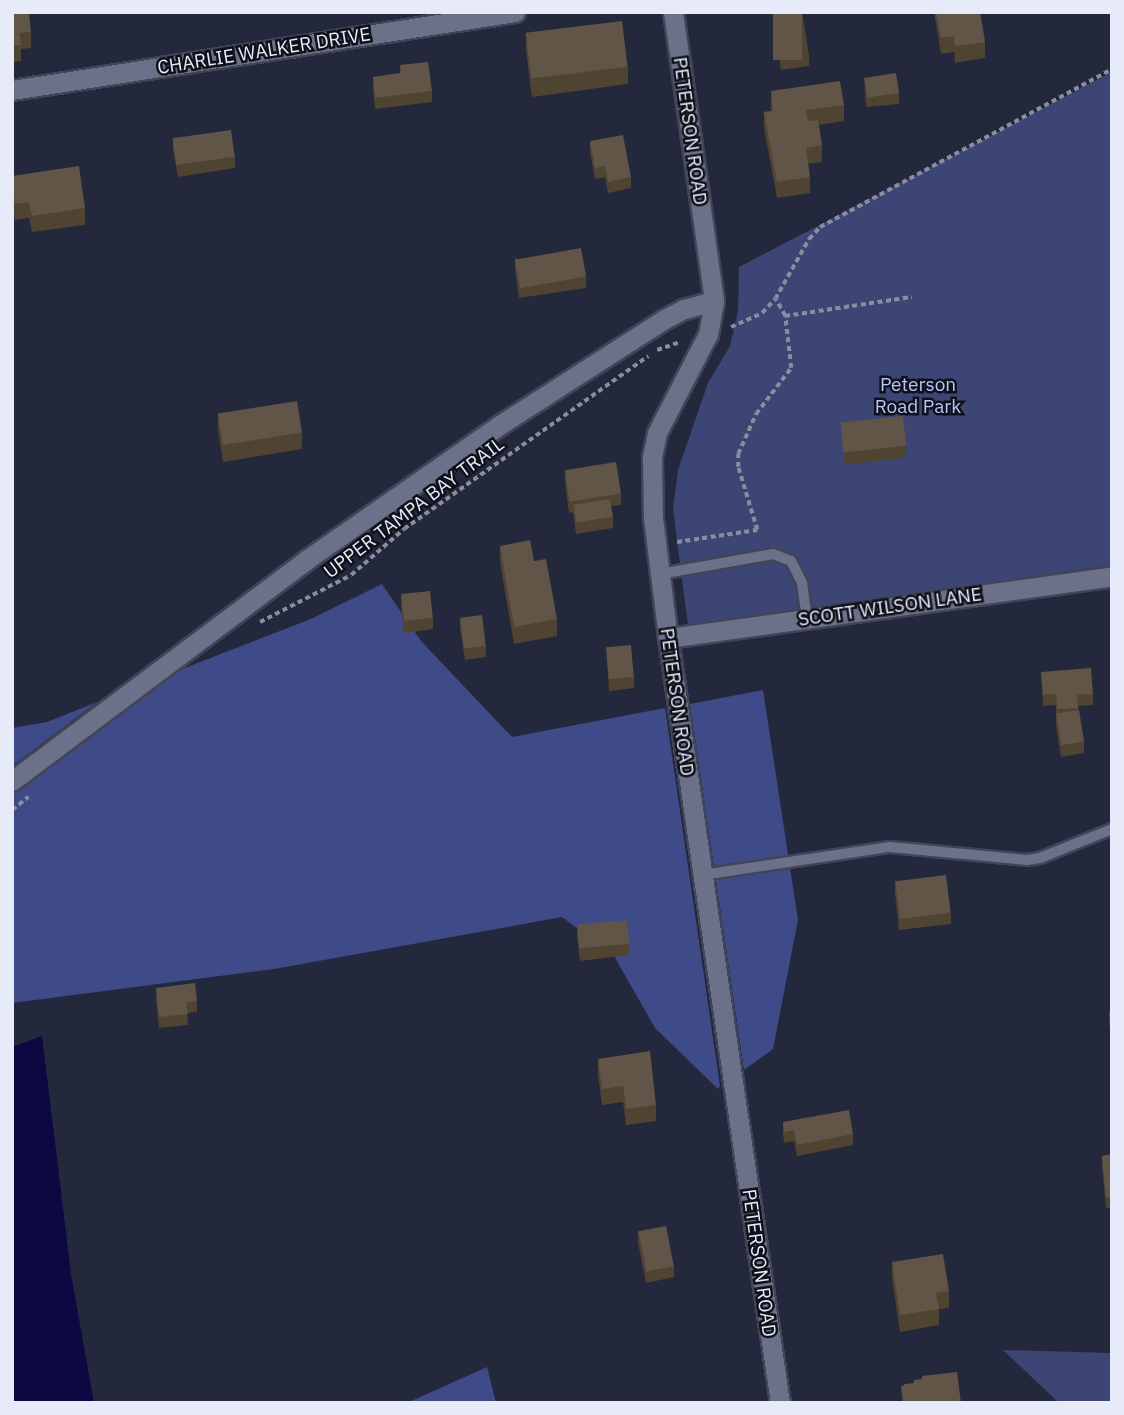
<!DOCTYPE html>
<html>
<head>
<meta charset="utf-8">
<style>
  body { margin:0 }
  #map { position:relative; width:1124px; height:1415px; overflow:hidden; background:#23283c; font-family:"IBM Plex Sans",sans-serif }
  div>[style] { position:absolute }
  .green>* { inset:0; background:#3c4573 }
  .forest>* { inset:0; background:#3f4a88 }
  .water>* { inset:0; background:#0b0842 }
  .path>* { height:3.5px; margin-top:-1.75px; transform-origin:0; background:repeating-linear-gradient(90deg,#898e9e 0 5px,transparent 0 8.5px) }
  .roads { filter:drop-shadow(2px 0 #414556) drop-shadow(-2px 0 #414556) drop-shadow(0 2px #414556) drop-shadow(0 -2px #414556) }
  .service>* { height:10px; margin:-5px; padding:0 5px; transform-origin:5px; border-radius:5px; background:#6b7189 }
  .minor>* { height:19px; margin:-9.5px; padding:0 9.5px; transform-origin:9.5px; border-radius:9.5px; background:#6b7189 }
  .wall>* { inset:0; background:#4f4331 }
  .building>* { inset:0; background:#605547; transform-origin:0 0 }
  span { translate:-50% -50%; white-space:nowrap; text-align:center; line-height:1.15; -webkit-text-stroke:5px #0f111a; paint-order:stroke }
  .street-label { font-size:19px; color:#e7ebf9 }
  .park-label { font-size:19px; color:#b8c5fd }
  .frame { position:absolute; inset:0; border:14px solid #e7ebf9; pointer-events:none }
</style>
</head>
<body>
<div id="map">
  <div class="green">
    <i style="clip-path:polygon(1112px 72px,1112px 565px,688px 626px,673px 509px,678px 470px,708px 383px,730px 346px,738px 311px,739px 267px)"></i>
    <i style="clip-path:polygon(1003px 1350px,1112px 1353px,1112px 1403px,1059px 1403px)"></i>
  </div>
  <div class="forest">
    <i style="clip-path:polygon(382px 584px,421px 641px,512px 737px,665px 708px,720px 1086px,718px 1089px,655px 1028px,614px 956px,562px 917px,274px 969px,12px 1003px,12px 795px,177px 671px,311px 619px)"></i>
    <i style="clip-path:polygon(763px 690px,798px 920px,773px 1049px,744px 1070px,690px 704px)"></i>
    <i style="clip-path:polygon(97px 702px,12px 766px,12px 728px,47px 722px)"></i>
    <i style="clip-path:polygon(487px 1367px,496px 1403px,409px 1403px,409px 1402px)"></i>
  </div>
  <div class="water">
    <i style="clip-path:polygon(42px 1036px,71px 1274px,94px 1403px,12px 1403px,12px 1047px)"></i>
  </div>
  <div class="path">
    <i style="left:785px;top:316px;width:128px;rotate:-8.5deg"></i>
    <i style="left:731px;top:327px;width:34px;rotate:-24deg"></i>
    <i style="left:762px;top:313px;width:19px;rotate:-47deg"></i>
    <i style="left:775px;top:299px;width:69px;rotate:-60.5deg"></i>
    <i style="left:809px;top:239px;width:16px;rotate:-47deg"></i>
    <i style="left:820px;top:227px;width:332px;rotate:-28.4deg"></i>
    <i style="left:657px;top:350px;width:24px;rotate:-19deg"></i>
    <i style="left:677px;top:542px;width:81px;rotate:-8.5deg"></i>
    <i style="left:757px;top:530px;width:66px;rotate:-106.8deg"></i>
    <i style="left:738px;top:467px;width:13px;rotate:-90deg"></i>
    <i style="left:738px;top:454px;width:44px;rotate:-65.8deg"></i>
    <i style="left:756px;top:414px;width:58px;rotate:-52.7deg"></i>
    <i style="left:791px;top:368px;width:52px;rotate:-96.6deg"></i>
    <i style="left:785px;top:316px;width:18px;rotate:-119deg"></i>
    <i style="left:260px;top:622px;width:102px;rotate:-27.3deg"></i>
    <i style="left:351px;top:575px;width:70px;rotate:-41deg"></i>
    <i style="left:404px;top:529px;width:299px;rotate:-35.3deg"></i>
    <i style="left:12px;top:810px;width:21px;rotate:-39deg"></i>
  </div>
  <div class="roads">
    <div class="service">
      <i style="left:660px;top:574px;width:115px;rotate:-10deg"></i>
      <i style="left:773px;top:554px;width:19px;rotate:21deg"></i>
      <i style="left:791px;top:561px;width:25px;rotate:63deg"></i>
      <i style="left:802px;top:583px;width:35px;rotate:82deg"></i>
      <i style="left:702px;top:875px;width:190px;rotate:-8.5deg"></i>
      <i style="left:890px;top:847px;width:138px;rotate:5.4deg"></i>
      <i style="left:1027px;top:860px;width:13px;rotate:-9deg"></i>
      <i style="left:1040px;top:858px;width:78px;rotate:-21.9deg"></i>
    </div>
    <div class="minor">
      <i style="left:673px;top:12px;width:292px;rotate:81.9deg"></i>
      <i style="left:714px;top:301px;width:34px;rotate:100deg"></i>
      <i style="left:708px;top:334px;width:111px;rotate:117.3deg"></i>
      <i style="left:657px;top:433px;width:25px;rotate:102deg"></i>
      <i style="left:652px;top:457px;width:61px;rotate:89.1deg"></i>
      <i style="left:653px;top:518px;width:121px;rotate:82.9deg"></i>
      <i style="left:668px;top:638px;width:773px;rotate:81.67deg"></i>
      <i style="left:12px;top:90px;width:509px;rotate:-8.81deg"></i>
      <i style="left:668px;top:638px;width:448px;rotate:-7.9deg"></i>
      <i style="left:12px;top:781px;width:368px;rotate:-36.9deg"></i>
      <i style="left:306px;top:560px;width:234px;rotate:-34.9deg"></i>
      <i style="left:498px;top:426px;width:196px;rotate:-32.7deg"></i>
      <i style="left:663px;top:320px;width:24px;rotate:-28deg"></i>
      <i style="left:684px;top:309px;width:31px;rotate:-15deg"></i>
    </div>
  </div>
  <div class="wall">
    <i style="clip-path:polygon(12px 12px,31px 32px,31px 48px,21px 49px,21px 61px,12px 62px)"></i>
    <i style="clip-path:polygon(772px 12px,802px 12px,809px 55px,809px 66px,781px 70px)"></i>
    <i style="clip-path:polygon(934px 12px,980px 12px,985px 42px,985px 58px,955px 63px,954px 52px,941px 54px)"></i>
    <i style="clip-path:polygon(526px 34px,628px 67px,628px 84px,532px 97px,526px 51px)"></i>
    <i style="clip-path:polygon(400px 65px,432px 91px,432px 102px,375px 109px,373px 88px,373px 77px,400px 73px)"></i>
    <i style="clip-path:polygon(864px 77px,899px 93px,899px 104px,866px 107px)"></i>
    <i style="clip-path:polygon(771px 91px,844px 105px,844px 121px,819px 125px,822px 145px,822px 162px,808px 164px,810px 177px,810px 193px,777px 198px,764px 128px,764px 112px,771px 111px)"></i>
    <i style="clip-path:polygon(173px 139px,235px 157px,235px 168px,178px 177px,173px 150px)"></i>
    <i style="clip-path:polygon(590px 141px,631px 177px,631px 188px,608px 193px,605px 177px,595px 179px,590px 152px)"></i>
    <i style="clip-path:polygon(12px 176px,85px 208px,85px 225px,32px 232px,29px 218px,15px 220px,12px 201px)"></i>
    <i style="clip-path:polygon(515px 258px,586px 277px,586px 288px,519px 298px,515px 270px)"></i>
    <i style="clip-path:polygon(218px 414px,302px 433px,302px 449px,223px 462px,218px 430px)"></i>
    <i style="clip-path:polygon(841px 424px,906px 446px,906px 457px,845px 465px,841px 435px)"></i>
    <i style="clip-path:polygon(565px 470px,621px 494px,621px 505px,611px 506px,613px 517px,613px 528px,576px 534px,573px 512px,569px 513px,565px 481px)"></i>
    <i style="clip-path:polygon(500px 546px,534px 561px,557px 619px,557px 636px,514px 644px,500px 562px)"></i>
    <i style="clip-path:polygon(401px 595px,433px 618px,433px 629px,404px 633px,401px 606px)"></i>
    <i style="clip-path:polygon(460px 618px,486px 646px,486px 657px,465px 660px,460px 629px)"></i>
    <i style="clip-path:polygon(606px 647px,634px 677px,634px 688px,609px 691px)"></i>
    <i style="clip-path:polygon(1041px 672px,1093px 694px,1093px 705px,1078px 706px,1084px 742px,1084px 753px,1061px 757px,1056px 725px,1056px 705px,1043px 706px)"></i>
    <i style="clip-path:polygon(895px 881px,951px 913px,951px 924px,899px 930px,895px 892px)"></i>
    <i style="clip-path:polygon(577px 926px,629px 944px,629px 955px,580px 961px,577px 937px)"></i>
    <i style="clip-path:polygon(156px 988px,197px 1001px,197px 1012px,187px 1013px,188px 1025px,159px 1028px,156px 999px)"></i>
    <i style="clip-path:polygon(1112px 1011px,1112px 1042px,1109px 1023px,1109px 1012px)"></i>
    <i style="clip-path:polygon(598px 1059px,656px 1105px,656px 1121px,626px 1125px,623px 1102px,602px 1105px,598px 1075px)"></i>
    <i style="clip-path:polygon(783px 1122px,853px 1134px,853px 1145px,797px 1156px,794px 1141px,784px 1143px,783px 1133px)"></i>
    <i style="clip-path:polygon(1112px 1154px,1112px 1208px,1106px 1208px,1102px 1167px,1102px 1156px)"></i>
    <i style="clip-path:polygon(638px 1231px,674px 1266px,674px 1277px,646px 1283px,638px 1242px)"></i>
    <i style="clip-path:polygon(892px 1262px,949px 1291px,949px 1308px,939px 1309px,939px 1325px,900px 1332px,892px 1279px)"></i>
  </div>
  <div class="building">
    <i style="clip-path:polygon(12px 12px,29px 12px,31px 32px,20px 33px,21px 45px,12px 45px)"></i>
    <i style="left:773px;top:12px;width:29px;height:48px"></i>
    <i style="clip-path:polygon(936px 12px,980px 12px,985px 42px,955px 46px,954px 36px,941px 38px)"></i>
    <i style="left:622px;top:21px;width:46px;height:97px;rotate:83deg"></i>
    <i style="clip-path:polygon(428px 62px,432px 91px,375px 98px,373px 77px,401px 73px,400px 65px)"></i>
    <i style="left:896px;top:73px;width:20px;height:32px;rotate:81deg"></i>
    <i style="clip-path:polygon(840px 81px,844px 105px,806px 110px,808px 121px,818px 120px,822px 145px,806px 148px,810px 177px,777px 182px,764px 112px,773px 111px,771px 91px)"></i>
    <i style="left:231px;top:130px;width:27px;height:59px;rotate:82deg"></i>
    <i style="clip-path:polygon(623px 135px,631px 177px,608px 182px,605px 166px,595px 168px,590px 141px)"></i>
    <i style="clip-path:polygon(79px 166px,85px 208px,32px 216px,29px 202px,15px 204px,12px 184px,12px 176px)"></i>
    <i style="left:581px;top:248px;width:29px;height:67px;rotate:80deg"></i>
    <i style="left:297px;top:401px;width:32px;height:80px;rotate:81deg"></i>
    <i style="left:903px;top:416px;width:30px;height:63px;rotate:84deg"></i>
    <i style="left:616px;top:462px;width:32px;height:52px;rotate:81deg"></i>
    <i style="left:610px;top:499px;width:18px;height:37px;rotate:81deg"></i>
    <i style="clip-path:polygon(530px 540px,534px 561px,546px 559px,557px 619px,514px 627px,500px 546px)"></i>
    <i style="left:430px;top:591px;width:27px;height:29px;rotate:84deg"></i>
    <i style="left:482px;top:615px;width:31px;height:22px;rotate:83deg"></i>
    <i style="left:631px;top:645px;width:32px;height:25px;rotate:85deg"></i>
    <i style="clip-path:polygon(1091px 668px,1093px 694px,1077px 695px,1078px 708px,1057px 709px,1056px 694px,1043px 695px,1041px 672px)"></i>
    <i style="left:1079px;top:710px;width:32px;height:23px;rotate:81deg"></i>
    <i style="left:946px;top:875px;width:38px;height:51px;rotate:83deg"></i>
    <i style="left:627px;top:920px;width:24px;height:50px;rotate:85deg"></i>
    <i style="clip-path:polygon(195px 983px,197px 1001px,186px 1002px,188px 1014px,159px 1017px,156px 988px)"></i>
    <i style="clip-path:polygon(1112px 1011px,1112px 1031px,1109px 1012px)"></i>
    <i style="clip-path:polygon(650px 1051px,656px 1105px,626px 1109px,623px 1086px,602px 1089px,598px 1059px)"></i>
    <i style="clip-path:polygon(849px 1110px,853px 1134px,797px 1145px,794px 1130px,784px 1132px,783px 1122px)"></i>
    <i style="clip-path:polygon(1112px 1154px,1112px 1197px,1106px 1197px,1102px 1156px)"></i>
    <i style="left:666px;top:1226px;width:41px;height:28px;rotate:79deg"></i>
    <i style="clip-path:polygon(943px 1254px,949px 1291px,936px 1293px,939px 1309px,900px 1315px,892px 1262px)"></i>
    <i style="clip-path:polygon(957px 1372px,961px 1403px,908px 1403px,903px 1402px,901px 1387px,905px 1384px,914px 1383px,914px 1380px,922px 1379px,922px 1376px)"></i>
  </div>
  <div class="street-label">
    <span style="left:264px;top:51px;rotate:-9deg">CHARLIE WALKER DRIVE</span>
    <span style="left:690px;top:131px;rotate:82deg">PETERSON ROAD</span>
    <span style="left:414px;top:508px;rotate:-37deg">UPPER TAMPA BAY TRAIL</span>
    <span style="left:890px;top:607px;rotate:-8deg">SCOTT WILSON LANE</span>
    <span style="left:677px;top:702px;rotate:82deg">PETERSON ROAD</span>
    <span style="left:759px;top:1263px;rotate:82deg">PETERSON ROAD</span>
  </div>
  <div class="park-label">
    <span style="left:918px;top:396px">Peterson<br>Road Park</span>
  </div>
  <div class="frame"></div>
</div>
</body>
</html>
